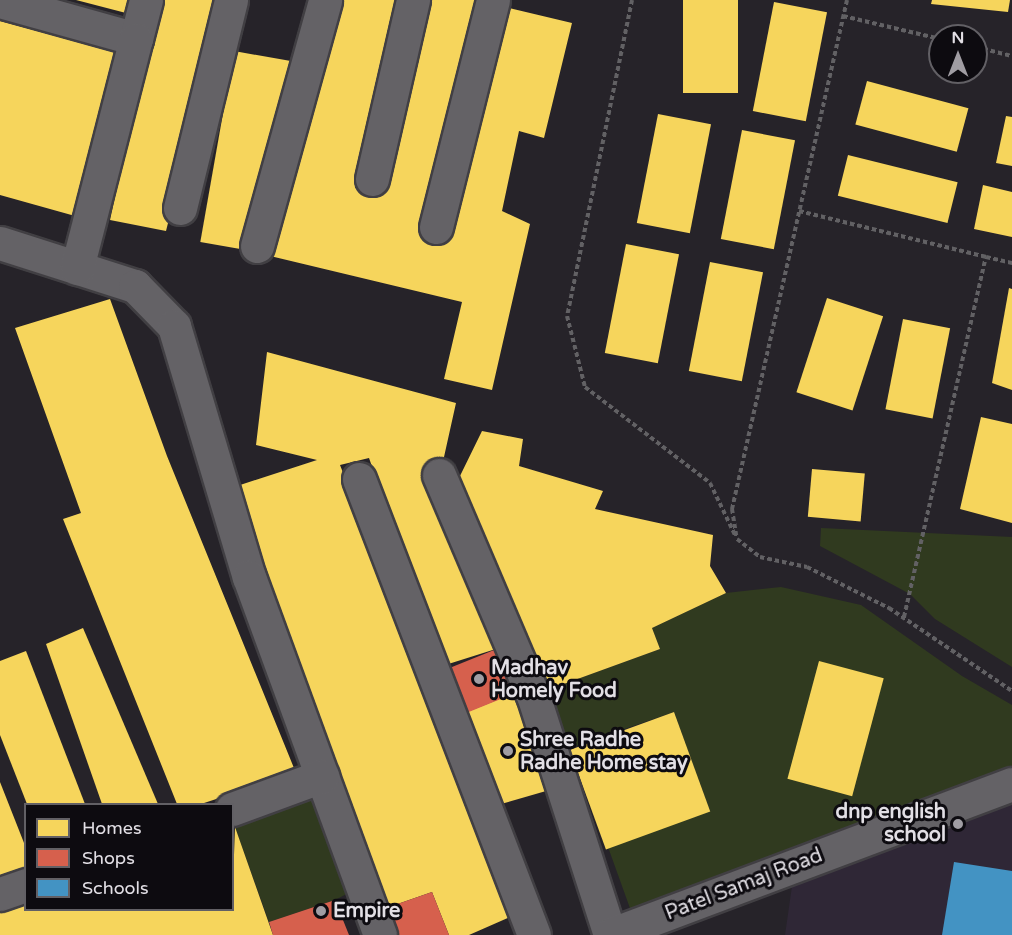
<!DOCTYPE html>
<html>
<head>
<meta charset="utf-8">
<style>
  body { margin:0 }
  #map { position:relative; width:1012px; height:935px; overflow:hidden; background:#262329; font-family:"Varela Round",sans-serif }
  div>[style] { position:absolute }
  .built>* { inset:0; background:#2f2736 }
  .green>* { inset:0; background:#303a1f }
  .homes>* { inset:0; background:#f6d55c; transform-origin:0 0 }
  .shops>* { inset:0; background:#d6604d; transform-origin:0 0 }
  .schools>* { inset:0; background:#4393c3 }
  .path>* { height:4px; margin-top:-2px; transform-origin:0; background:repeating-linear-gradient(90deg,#626164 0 4.5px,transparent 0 7.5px) }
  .roads { filter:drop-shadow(2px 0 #413f43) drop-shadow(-2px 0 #413f43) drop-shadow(0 2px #413f43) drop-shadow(0 -2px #413f43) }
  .minor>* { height:33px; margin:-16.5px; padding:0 16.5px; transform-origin:16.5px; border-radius:16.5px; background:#646266 }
  .dots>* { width:16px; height:16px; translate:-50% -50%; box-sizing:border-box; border:3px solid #0d0b10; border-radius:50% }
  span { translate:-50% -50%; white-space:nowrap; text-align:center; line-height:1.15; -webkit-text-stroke:6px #0d0b10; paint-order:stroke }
  .poi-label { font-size:20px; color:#e2dfe5; font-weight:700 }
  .left { translate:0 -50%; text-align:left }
  .right { translate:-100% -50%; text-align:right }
  .street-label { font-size:20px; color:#e2dfe5 }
  .legend { position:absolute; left:24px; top:803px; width:210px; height:108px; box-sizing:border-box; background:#0d0b10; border:2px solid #626065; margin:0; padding:8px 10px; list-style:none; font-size:18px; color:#e2dfe5 }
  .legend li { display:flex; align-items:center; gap:12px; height:30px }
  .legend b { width:30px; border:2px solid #626065 }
  .north { position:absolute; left:928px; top:24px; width:60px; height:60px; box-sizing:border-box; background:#0d0b10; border:2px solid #626065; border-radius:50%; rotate:0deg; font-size:16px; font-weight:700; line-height:24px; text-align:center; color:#e2dfe5 }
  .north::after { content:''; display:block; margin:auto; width:21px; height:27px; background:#a09da3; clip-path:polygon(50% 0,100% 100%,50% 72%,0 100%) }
</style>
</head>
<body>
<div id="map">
  <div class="built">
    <i style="clip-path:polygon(1012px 784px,1012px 935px,785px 935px,795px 865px)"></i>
  </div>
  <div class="green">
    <i style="clip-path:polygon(821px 528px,1012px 537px,1012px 667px,935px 619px,910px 594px,820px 546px)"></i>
    <i style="clip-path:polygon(781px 587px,861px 605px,962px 676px,1012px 705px,1012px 783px,636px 925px,608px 847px,710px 811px,674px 712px,569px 748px,550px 689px,660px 649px,652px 628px,726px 593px)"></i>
    <i style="clip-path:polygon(322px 776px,362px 886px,335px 900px,269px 922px,233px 822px)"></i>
  </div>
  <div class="homes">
    <i style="clip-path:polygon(76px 0,128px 0,126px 13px)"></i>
    <i style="clip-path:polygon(158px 0,223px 0,166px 231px,110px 220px)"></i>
    <i style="clip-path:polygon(335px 0,399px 0,355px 188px,378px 194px,421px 0,481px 0,420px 235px,442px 241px,505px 7px,572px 23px,544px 138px,519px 131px,502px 211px,530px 224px,492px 390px,444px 379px,462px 302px,266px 255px)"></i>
    <i style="left:683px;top:0;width:55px;height:93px"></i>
    <i style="clip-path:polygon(932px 0,1010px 0,1008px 12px,931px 4px)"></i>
    <i style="left:774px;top:2px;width:54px;height:111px;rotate:11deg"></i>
    <i style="clip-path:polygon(0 21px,120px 53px,75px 216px,0 195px)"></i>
    <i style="left:234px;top:51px;width:62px;height:194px;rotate:10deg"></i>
    <i style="left:867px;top:81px;width:105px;height:45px;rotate:15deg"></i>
    <i style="left:658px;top:114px;width:54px;height:111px;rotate:11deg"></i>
    <i style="clip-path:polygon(1006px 116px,1012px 117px,1012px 166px,996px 163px)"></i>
    <i style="left:742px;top:130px;width:54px;height:111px;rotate:11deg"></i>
    <i style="left:848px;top:155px;width:113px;height:42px;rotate:14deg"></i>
    <i style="clip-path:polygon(983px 185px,1012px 192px,1012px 237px,974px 229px)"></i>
    <i style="left:626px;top:244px;width:54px;height:111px;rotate:11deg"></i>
    <i style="left:710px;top:262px;width:54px;height:111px;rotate:11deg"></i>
    <i style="clip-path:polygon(1009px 288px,1012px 289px,1012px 390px,992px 383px)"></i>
    <i style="left:827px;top:298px;width:59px;height:99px;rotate:18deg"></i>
    <i style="clip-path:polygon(110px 299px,167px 456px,296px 773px,201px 804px,177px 804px,63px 519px,81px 513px,15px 328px)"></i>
    <i style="left:903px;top:319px;width:48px;height:92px;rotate:11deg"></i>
    <i style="clip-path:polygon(267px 352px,456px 403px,442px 466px,499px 648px,442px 666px,369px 458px,340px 465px,517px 914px,469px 935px,449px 935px,432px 892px,386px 908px,231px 488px,317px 460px,256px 445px)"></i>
    <i style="clip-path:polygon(981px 417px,1012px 424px,1012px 523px,960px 509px)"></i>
    <i style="clip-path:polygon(482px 431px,523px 439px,519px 466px,603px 491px,595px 509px,713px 535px,710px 566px,726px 593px,652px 628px,660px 649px,550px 689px,459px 478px)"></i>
    <i style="left:812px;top:469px;width:53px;height:48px;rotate:5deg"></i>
    <i style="clip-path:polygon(83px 628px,158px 804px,102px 804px,46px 644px)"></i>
    <i style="clip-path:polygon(26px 651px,85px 804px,27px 804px,0 735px,0 661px)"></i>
    <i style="left:819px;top:661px;width:67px;height:122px;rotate:15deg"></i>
    <i style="clip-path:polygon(517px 692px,553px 789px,501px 804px,462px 714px)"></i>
    <i style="left:674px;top:712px;width:106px;height:111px;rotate:70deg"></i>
    <i style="clip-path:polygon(0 782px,26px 848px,26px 872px,0 882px)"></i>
    <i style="clip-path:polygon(235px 827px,273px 935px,0 935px,0 912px,26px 902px,26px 910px,232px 910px)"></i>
  </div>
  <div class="shops">
    <i style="left:499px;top:648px;width:48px;height:60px;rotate:68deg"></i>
    <i style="clip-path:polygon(432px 892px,449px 935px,397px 935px,386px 908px)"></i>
    <i style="clip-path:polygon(335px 900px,349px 935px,273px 935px,269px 922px)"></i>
  </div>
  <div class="schools">
    <i style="clip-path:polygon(954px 862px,1012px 871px,1012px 935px,942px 935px)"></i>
  </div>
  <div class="path">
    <i style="left:632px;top:0;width:323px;rotate:101.6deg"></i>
    <i style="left:567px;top:316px;width:73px;rotate:75.8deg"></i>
    <i style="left:585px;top:387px;width:158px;rotate:37.5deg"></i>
    <i style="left:710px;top:483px;width:58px;rotate:64.3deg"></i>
    <i style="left:847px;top:0;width:522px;rotate:102.73deg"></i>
    <i style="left:732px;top:509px;width:30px;rotate:81deg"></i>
    <i style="left:737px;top:539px;width:29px;rotate:38deg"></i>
    <i style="left:760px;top:557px;width:48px;rotate:12deg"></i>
    <i style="left:807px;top:567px;width:92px;rotate:26.6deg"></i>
    <i style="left:889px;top:608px;width:148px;rotate:34deg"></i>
    <i style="left:843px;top:16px;width:100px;rotate:13.3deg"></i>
    <i style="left:976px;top:47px;width:37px;rotate:14deg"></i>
    <i style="left:799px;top:211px;width:193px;rotate:13.8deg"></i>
    <i style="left:904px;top:617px;width:369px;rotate:-77.2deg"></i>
    <i style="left:986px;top:257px;width:27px;rotate:13deg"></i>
  </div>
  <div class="roads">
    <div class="minor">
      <i style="left:0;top:1px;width:141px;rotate:15.6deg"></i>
      <i style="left:136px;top:39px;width:40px;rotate:-75.6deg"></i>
      <i style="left:372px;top:179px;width:184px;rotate:-77.1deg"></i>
      <i style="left:180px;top:208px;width:214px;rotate:-76.2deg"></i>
      <i style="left:436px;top:227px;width:234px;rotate:-75.9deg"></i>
      <i style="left:0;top:243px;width:142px;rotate:17.7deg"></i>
      <i style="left:135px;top:286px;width:56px;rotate:45.7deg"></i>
      <i style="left:174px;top:326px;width:262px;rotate:73.4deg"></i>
      <i style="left:249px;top:577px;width:381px;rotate:69.9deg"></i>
      <i style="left:257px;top:246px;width:255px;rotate:-74.5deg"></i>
      <i style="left:77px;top:268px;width:236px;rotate:-75.6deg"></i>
      <i style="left:439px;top:475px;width:239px;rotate:66.9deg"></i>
      <i style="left:533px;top:695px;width:252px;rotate:72.2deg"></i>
      <i style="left:359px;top:479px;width:488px;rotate:69deg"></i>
      <i style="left:232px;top:809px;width:96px;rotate:-20.1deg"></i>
      <i style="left:0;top:894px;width:28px;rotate:-19deg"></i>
      <i style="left:610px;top:935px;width:429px;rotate:-20.6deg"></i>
    </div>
  </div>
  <div class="dots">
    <i style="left:479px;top:679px;background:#a09da3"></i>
    <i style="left:508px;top:751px;background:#a09da3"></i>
    <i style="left:958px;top:824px;background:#a09da3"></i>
    <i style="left:321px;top:911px;background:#a09da3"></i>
  </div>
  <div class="poi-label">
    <span class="left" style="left:491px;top:680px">Madhav<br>Homely Food</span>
    <span class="left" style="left:520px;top:752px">Shree Radhe<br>Radhe Home stay</span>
    <span class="right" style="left:946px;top:824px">dnp english<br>school</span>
    <span class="left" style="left:333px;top:911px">Empire</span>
  </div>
  <div class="street-label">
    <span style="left:744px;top:885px;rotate:-21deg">Patel Samaj Road</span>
  </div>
  <ul class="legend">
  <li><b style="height:16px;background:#f6d55c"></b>Homes</li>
  <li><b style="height:16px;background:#d6604d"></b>Shops</li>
  <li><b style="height:16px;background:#4393c3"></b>Schools</li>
  </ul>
  <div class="north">N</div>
</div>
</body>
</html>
